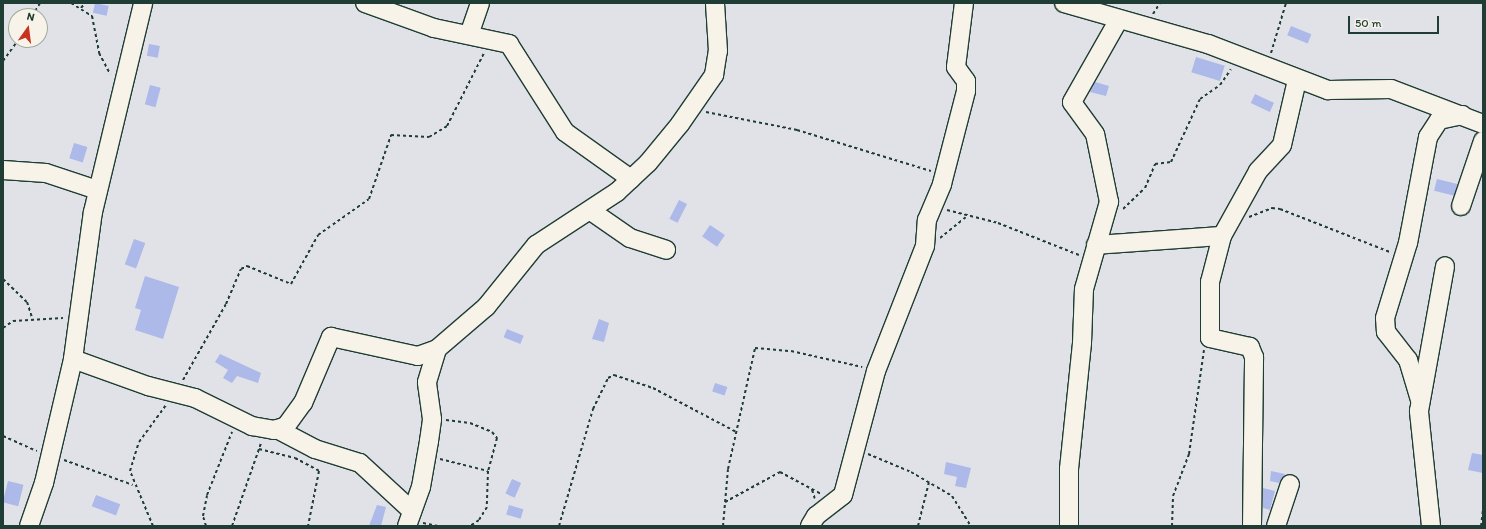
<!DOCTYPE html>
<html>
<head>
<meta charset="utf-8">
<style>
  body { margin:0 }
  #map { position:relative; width:1486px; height:529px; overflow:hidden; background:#e0e2e8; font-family:Itim,sans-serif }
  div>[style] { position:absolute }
  .building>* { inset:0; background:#acb9e9; transform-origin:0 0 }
  .path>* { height:2px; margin-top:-1px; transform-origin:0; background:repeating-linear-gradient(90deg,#1f3d34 0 3px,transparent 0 6px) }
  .roads { filter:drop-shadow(1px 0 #1f3d34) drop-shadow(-1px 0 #1f3d34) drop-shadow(0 1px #1f3d34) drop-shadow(0 -1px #1f3d34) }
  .minor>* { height:18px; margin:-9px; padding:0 9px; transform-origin:9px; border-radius:9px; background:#f7f3e8 }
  span { translate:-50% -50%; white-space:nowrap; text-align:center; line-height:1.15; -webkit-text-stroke:3px #f7f3e8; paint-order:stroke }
  .frame { position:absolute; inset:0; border:4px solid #1f3d34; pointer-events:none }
  .north { position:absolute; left:8px; top:8px; width:40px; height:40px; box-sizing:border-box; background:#f7f3e8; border:1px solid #a1aaa0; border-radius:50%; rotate:14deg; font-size:11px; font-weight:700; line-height:16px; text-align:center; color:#1f3d34 }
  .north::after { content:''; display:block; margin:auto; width:14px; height:18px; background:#c8321e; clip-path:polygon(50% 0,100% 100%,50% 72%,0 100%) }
  .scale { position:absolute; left:1348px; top:16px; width:91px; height:18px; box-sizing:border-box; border:2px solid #1f3d34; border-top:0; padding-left:5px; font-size:12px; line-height:14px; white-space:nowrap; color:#1f3d34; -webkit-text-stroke:3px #f7f3e8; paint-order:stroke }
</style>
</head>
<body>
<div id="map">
  <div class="building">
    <i style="left:95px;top:3px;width:14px;height:10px;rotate:12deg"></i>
    <i style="left:1291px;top:26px;width:22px;height:10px;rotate:22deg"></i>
    <i style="left:149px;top:44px;width:11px;height:12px;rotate:10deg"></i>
    <i style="left:1196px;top:57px;width:30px;height:16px;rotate:17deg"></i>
    <i style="clip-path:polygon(1095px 82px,1109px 86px,1106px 96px,1090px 92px)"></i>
    <i style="left:150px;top:85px;width:11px;height:20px;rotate:15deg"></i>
    <i style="left:1255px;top:94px;width:21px;height:10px;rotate:25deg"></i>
    <i style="left:74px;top:143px;width:14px;height:16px;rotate:17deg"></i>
    <i style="left:1437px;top:179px;width:21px;height:12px;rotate:14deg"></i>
    <i style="left:679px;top:200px;width:9px;height:21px;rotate:27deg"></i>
    <i style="left:710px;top:225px;width:18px;height:14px;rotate:34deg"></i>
    <i style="left:134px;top:239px;width:12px;height:27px;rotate:20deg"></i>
    <i style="clip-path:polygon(145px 276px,179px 287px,163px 339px,135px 330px,141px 310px,135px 308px)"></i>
    <i style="clip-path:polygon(599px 319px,609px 323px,604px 342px,592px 339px)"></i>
    <i style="left:507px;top:329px;width:18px;height:9px;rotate:22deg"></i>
    <i style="clip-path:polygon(220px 354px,261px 373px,258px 383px,237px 376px,232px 383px,223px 378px,228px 370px,215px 362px)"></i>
    <i style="left:715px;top:383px;width:13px;height:9px;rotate:18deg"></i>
    <i style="clip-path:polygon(1472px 453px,1483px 455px,1483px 473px,1468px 470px)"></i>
    <i style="clip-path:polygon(946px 462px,971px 468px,966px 488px,955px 486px,957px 477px,944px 474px)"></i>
    <i style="clip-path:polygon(1271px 471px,1285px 474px,1279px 483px,1270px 481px)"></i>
    <i style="left:512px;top:479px;width:10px;height:16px;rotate:24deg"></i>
    <i style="left:8px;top:481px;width:16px;height:22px;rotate:14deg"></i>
    <i style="clip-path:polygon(1263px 488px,1275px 491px,1270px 510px,1263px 508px)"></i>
    <i style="left:96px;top:495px;width:26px;height:12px;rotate:21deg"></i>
    <i style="clip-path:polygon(377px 505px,386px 507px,381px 526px,369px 526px)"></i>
    <i style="left:509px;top:505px;width:15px;height:10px;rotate:16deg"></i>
  </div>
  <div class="path">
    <i style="left:71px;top:3px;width:25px;rotate:32deg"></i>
    <i style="left:92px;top:16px;width:38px;rotate:79deg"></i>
    <i style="left:99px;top:53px;width:24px;rotate:62deg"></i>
    <i style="left:81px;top:8px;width:6px;rotate:-51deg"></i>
    <i style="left:1153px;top:14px;width:13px;rotate:-58deg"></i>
    <i style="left:32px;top:16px;width:15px;rotate:-58deg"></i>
    <i style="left:1271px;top:53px;width:52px;rotate:-73.3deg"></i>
    <i style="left:3px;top:61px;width:26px;rotate:-54deg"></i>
    <i style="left:706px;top:112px;width:93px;rotate:11.2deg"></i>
    <i style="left:797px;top:130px;width:140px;rotate:17deg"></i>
    <i style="left:1123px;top:209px;width:30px;rotate:-44deg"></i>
    <i style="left:1145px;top:188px;width:26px;rotate:-67deg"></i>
    <i style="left:1155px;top:164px;width:16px;rotate:-7deg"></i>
    <i style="left:1171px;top:162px;width:69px;rotate:-65.3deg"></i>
    <i style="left:1200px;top:99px;width:24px;rotate:-35deg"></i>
    <i style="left:1220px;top:85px;width:19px;rotate:-55deg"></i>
    <i style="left:947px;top:210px;width:53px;rotate:14.3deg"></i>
    <i style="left:998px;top:223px;width:87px;rotate:21.6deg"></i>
    <i style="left:1249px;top:217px;width:25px;rotate:-21deg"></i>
    <i style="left:1272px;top:208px;width:8px;rotate:7deg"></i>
    <i style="left:1280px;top:209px;width:118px;rotate:21.4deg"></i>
    <i style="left:940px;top:238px;width:33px;rotate:-39deg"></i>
    <i style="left:3px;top:279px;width:33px;rotate:44deg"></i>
    <i style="left:27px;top:302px;width:19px;rotate:72deg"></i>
    <i style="left:3px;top:328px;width:12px;rotate:-35deg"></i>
    <i style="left:13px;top:321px;width:50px;rotate:-3.4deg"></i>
    <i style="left:183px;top:380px;width:87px;rotate:-60.5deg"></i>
    <i style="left:226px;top:304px;width:38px;rotate:-67deg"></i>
    <i style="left:241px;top:269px;width:7px;rotate:-27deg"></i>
    <i style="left:247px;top:266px;width:48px;rotate:22.2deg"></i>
    <i style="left:291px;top:284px;width:56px;rotate:-61.1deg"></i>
    <i style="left:318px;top:235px;width:62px;rotate:-35.2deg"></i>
    <i style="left:369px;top:199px;width:68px;rotate:-71deg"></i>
    <i style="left:391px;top:135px;width:38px;rotate:3deg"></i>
    <i style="left:429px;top:137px;width:21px;rotate:-31deg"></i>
    <i style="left:447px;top:126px;width:82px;rotate:-63.1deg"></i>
    <i style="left:446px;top:420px;width:24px;rotate:7deg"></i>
    <i style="left:470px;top:423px;width:24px;rotate:22deg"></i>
    <i style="left:492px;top:432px;width:8px;rotate:50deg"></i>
    <i style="left:497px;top:438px;width:34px;rotate:105deg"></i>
    <i style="left:488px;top:471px;width:36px;rotate:92deg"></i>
    <i style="left:487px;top:507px;width:15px;rotate:122deg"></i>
    <i style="left:479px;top:520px;width:11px;rotate:146deg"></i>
    <i style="left:3px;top:436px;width:37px;rotate:24deg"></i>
    <i style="left:259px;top:449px;width:37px;rotate:14deg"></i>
    <i style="left:295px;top:458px;width:27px;rotate:28deg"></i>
    <i style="left:319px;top:471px;width:56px;rotate:101.3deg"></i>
    <i style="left:868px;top:454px;width:47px;rotate:22.7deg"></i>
    <i style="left:911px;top:472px;width:48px;rotate:30.3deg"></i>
    <i style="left:952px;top:496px;width:36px;rotate:58deg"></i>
    <i style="left:440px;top:459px;width:49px;rotate:14deg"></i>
    <i style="left:64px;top:460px;width:73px;rotate:19.9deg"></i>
    <i style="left:812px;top:490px;width:9px;rotate:72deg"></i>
    <i style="left:725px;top:502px;width:63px;rotate:-28.6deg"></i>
    <i style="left:780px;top:472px;width:47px;rotate:28.2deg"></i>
    <i style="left:423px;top:523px;width:15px;rotate:11deg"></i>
    <i style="left:153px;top:526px;width:60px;rotate:-112.7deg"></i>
    <i style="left:130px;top:471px;width:30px;rotate:-73deg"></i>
    <i style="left:139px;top:442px;width:46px;rotate:-53.9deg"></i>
    <i style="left:206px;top:526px;width:10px;rotate:-107deg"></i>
    <i style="left:203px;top:516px;width:21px;rotate:-79deg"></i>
    <i style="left:207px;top:495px;width:68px;rotate:-68.4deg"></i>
    <i style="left:232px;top:526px;width:88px;rotate:-70.7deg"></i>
    <i style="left:559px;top:526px;width:122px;rotate:-73.8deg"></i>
    <i style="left:593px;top:409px;width:34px;rotate:-64deg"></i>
    <i style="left:608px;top:378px;width:7px;rotate:-27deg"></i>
    <i style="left:614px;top:375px;width:41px;rotate:18.4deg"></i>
    <i style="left:653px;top:388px;width:94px;rotate:27.9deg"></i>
    <i style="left:723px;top:526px;width:57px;rotate:-85deg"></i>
    <i style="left:728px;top:469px;width:124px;rotate:-77.4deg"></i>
    <i style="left:755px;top:348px;width:36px;rotate:5deg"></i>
    <i style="left:791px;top:351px;width:73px;rotate:12.7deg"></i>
    <i style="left:918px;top:526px;width:45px;rotate:-76deg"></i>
    <i style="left:1172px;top:526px;width:30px;rotate:-88deg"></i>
    <i style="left:1173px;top:496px;width:45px;rotate:-69.1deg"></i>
    <i style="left:1189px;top:454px;width:105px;rotate:-81.8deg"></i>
    <i style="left:1481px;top:526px;width:17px;rotate:-83deg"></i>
  </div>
  <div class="roads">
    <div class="minor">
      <i style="left:365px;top:3px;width:73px;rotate:19.9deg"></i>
      <i style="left:434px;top:28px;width:77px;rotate:12deg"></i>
      <i style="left:509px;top:44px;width:104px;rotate:57.5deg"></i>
      <i style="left:565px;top:132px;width:81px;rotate:35.5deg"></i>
      <i style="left:1064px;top:3px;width:150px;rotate:15.9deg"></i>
      <i style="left:1208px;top:44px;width:129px;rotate:21deg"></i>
      <i style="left:1328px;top:90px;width:63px;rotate:-0.9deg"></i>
      <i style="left:1391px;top:89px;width:98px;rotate:20.8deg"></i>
      <i style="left:469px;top:35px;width:34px;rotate:-71deg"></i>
      <i style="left:3px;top:170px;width:43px;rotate:4deg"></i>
      <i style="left:46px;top:173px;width:54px;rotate:18.4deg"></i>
      <i style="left:1461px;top:206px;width:69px;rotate:-71.3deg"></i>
      <i style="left:591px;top:211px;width:47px;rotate:34.7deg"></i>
      <i style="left:630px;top:238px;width:38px;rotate:18deg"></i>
      <i style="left:1096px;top:245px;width:126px;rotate:-4.1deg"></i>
      <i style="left:73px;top:359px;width:80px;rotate:19.8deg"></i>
      <i style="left:148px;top:386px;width:49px;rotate:14.3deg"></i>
      <i style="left:195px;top:398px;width:64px;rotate:26.2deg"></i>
      <i style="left:252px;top:426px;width:22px;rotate:10deg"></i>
      <i style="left:274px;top:430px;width:13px;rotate:-18deg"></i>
      <i style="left:286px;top:426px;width:29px;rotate:-54deg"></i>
      <i style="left:303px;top:403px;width:72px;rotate:-67deg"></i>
      <i style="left:331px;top:337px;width:89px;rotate:12.3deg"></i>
      <i style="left:418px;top:356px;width:20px;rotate:-20deg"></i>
      <i style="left:437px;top:349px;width:65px;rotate:-40.6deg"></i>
      <i style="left:486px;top:307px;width:80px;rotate:-51.1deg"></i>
      <i style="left:536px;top:245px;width:97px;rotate:-33.2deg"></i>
      <i style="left:617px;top:192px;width:42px;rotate:-43.1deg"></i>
      <i style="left:648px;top:163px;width:50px;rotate:-50.6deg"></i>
      <i style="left:680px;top:124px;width:60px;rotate:-55.2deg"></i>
      <i style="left:714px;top:75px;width:24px;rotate:-81deg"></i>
      <i style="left:718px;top:51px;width:48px;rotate:-93.6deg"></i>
      <i style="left:1420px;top:400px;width:42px;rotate:-106.7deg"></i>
      <i style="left:1408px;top:360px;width:36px;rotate:-128deg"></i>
      <i style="left:1386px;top:332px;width:14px;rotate:-94deg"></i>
      <i style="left:1385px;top:318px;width:78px;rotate:-73deg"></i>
      <i style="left:1408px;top:243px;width:108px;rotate:-79.3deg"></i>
      <i style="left:1428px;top:137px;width:20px;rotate:-57deg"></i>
      <i style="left:1439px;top:120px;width:24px;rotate:-12deg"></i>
      <i style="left:277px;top:429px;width:43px;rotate:27.8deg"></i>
      <i style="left:315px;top:449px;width:47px;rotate:17.3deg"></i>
      <i style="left:360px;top:463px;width:71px;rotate:42.7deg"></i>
      <i style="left:29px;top:526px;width:46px;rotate:-70.8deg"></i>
      <i style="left:44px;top:483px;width:127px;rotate:-76.8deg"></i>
      <i style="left:73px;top:359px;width:148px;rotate:-82.3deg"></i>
      <i style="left:93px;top:212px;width:215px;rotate:-76.5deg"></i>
      <i style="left:407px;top:526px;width:41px;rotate:-70.3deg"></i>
      <i style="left:421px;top:487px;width:47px;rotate:-80.1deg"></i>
      <i style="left:429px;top:441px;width:22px;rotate:-82deg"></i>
      <i style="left:432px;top:419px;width:37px;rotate:-98deg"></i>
      <i style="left:427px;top:382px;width:34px;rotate:-73deg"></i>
      <i style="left:810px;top:526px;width:12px;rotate:-59deg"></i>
      <i style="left:816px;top:516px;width:34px;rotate:-38deg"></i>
      <i style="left:843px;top:495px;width:128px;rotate:-75.1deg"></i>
      <i style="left:876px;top:371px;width:134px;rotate:-68.6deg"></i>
      <i style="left:925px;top:246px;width:26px;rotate:-86deg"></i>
      <i style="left:927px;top:220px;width:39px;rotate:-67deg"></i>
      <i style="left:942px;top:184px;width:96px;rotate:-75.5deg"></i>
      <i style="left:966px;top:91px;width:10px;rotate:-90deg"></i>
      <i style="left:966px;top:81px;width:17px;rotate:-126deg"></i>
      <i style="left:956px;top:67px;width:64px;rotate:-82.9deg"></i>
      <i style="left:1069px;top:526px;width:57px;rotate:-90deg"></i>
      <i style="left:1069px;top:469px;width:127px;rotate:-84.1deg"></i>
      <i style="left:1082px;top:343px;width:54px;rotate:-87.9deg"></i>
      <i style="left:1084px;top:289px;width:91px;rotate:-74deg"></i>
      <i style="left:1109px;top:202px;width:69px;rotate:-101.6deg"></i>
      <i style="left:1095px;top:134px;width:39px;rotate:-126deg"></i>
      <i style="left:1072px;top:102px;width:93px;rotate:-60.4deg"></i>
      <i style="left:1252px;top:526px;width:169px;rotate:-89.3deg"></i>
      <i style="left:1254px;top:357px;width:11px;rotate:-112deg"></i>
      <i style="left:1250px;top:347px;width:41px;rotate:-167.3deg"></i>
      <i style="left:1210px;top:338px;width:56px;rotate:-90deg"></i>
      <i style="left:1210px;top:282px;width:48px;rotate:-75.4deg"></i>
      <i style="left:1222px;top:236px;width:74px;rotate:-61deg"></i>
      <i style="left:1258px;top:171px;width:35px;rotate:-47deg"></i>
      <i style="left:1282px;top:145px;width:67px;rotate:-77deg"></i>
      <i style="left:1276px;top:526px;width:44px;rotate:-71.6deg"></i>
      <i style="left:1431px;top:526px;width:116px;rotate:-96deg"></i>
      <i style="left:1419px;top:411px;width:147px;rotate:-79.8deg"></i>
    </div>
  </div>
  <div class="frame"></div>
  <div class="north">N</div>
  <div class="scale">50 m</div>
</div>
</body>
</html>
